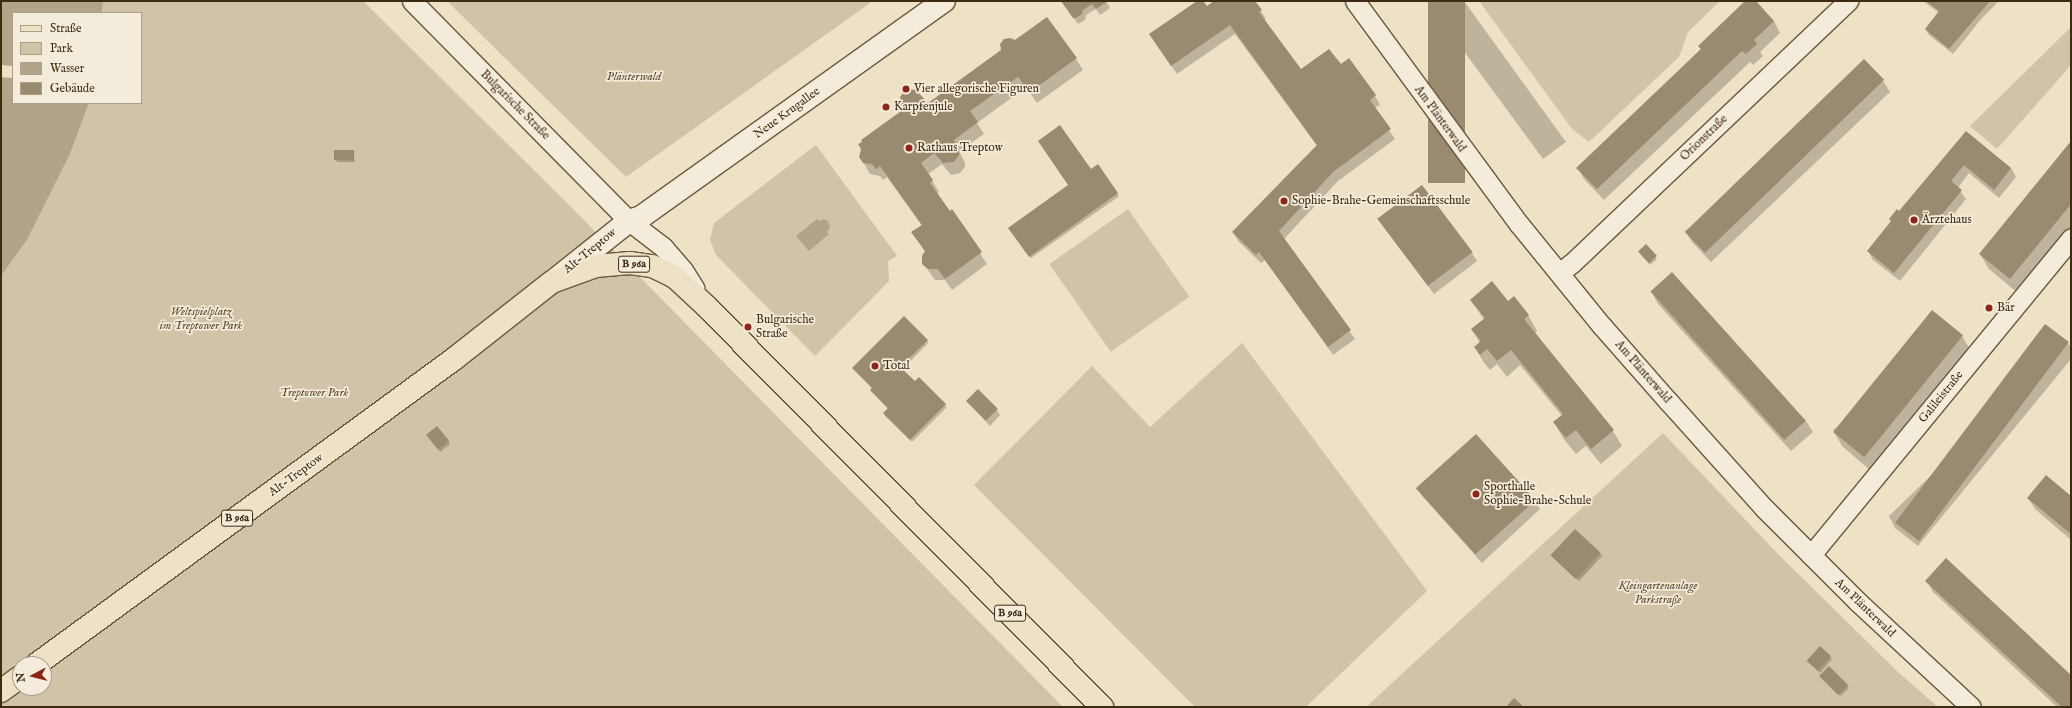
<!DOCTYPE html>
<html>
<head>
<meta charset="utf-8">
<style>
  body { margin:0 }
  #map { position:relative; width:2072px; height:708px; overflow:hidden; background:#eee2c6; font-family:"IM FELL English",serif }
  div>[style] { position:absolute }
  .green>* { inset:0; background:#d0c3a7; transform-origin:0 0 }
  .water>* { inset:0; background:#b2a489 }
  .pier>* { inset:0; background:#eee2c6; transform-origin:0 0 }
  .shadow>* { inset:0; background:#0003; transform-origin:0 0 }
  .building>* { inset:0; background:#998a70; transform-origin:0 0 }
  .roads { filter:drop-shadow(1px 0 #69593f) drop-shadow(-1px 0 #69593f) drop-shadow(0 1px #69593f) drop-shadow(0 -1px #69593f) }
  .street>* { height:19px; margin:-9.5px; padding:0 9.5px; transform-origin:9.5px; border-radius:9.5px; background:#f4ecda }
  .secondary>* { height:22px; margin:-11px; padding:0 11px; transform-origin:11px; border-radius:11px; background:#f4ecda }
  .primary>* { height:22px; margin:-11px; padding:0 11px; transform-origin:11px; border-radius:11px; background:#eee2c6 }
  .dots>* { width:11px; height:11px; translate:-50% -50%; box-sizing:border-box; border:2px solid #f4ecda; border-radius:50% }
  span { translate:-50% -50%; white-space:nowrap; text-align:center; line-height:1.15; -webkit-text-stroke:3.5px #f4ecda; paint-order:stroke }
  .shield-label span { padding:1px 3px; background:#f4ecda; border:1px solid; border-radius:3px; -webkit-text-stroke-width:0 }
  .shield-label { font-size:11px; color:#3d2b12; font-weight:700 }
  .park-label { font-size:12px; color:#5a4930; font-style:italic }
  .poi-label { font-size:12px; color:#3d2b12 }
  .left { translate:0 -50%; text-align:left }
  .street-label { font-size:12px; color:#3d2b12 }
  .frame { position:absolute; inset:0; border:2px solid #3d2b12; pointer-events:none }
  .legend { position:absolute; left:12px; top:12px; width:130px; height:92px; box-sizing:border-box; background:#f4ecda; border:1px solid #ab9f8a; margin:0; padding:5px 7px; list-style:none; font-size:12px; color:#3d2b12 }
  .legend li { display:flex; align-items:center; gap:8px; height:20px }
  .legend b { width:20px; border:1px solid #ab9f8a }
  .north { position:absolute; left:12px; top:656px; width:40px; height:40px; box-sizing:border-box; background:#f4ecda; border:1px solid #ab9f8a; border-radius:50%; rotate:263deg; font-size:11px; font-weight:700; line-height:16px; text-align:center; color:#3d2b12 }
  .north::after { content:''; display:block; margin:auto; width:14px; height:18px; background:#8f2418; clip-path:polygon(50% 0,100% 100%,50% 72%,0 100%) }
</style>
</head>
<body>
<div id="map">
  <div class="green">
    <i style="clip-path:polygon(evenodd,103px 1px,363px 1px,569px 205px,1063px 707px,1px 707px,1px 276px,27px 240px,70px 154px,89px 103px,141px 103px,141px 13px,102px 13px,103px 1px,20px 664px,44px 664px,44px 688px,20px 688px,20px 664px)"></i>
    <i style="clip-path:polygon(447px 1px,873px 1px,626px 177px)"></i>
    <i style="clip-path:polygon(1479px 1px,1720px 1px,1688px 32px,1679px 57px,1589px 142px,1572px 129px)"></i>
    <i style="clip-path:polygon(2071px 27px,2071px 65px,1997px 149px,1970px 126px)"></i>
    <i style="clip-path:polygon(816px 145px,897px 256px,888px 261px,889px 281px,815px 356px,716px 255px,710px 240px,714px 223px)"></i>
    <i style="left:1128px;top:209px;width:107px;height:96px;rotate:55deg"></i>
    <i style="clip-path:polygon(1242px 343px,1427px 591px,1306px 707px,1195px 707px,974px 485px,1092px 366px,1150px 427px)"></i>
    <i style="clip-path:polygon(1663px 433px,1776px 552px,1899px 673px,1938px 707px,1366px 707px)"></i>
  </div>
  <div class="water">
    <i style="clip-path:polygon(1px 1px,103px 1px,102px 13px,13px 13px,13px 103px,89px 103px,70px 154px,27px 240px,1px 276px)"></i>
    <i style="clip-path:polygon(817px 219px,819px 221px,823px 219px,828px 221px,830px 228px,827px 232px,829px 234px,809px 251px,796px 236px)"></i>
  </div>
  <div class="pier">
    <i style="left:1px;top:65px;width:12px;height:12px;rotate:5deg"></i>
  </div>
  <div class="shadow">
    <i style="clip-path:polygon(1061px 1px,1106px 1px,1110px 8px,1100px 15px,1096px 9px,1086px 15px,1085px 20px,1078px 24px)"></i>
    <i style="clip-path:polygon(1199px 1px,1202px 1px,1207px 8px,1216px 1px,1256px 1px,1255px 2px,1266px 19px,1264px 20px,1300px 71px,1341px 66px,1375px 96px,1380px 105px,1374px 108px,1395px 139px,1338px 181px,1284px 239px,1355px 339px,1333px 355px,1265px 260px,1261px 263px,1238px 241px,1233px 232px,1317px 146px,1235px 34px,1177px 74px,1156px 43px)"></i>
    <i style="clip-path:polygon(1427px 1px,1464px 1px,1566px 142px,1543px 159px)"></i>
    <i style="clip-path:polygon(1747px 1px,1754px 1px,1774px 21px,1780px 33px,1760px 52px,1763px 56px,1753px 65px,1750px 62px,1604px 200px,1584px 179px,1578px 168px,1701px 49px,1699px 46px)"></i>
    <i style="clip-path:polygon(1923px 1px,1999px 1px,1982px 18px,1953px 54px,1929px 35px,1926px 30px,1939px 13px)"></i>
    <i style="clip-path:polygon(1076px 59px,1083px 70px,1037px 103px,1026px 87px,977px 123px,984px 134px,959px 151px,965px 163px,965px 167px,960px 173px,951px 175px,942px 164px,928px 174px,939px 192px,937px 194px,950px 212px,952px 211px,987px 264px,952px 290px,945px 280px,935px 280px,923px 263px,925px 252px,913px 232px,922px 226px,887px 177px,883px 180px,880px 176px,870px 174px,860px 157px,928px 105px)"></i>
    <i style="clip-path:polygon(1883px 81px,1890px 92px,1711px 262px,1692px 242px,1685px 231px)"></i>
    <i style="clip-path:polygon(1966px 133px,2011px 168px,2016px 177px,1999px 198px,1969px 173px,1958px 188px,1966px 199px,1900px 281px,1873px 260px,1868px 251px)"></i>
    <i style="clip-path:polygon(2071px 142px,2071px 231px,2019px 294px,1989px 269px,1980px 254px)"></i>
    <i style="clip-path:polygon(353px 151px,355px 162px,337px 162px,335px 159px)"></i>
    <i style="left:1098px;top:166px;width:37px;height:108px;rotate:55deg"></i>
    <i style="clip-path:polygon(1378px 219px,1472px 253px,1477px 261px,1434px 294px)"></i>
    <i style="clip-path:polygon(1646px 246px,1657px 259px,1650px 265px,1641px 254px)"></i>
    <i style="clip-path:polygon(1652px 292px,1806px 421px,1813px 432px,1791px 451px,1658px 304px)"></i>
    <i style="clip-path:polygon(1471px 300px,1508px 302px,1528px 315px,1537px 331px,1534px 334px,1613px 431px,1622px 446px,1601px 464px,1586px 446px,1576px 454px,1563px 438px,1554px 422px,1562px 416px,1520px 365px,1507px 377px,1497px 364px,1490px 370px,1484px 363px,1475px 347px,1480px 343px,1472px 330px,1484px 320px)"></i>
    <i style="clip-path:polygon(1962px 336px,1971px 351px,1871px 471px,1842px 446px,1833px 430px)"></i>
    <i style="clip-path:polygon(927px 340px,928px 343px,902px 370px,915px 383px,919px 378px,947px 407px,912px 442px,885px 416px,884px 413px,888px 409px,873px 393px,871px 391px,873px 389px,853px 368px)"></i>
    <i style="clip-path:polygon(2068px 343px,2071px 348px,2071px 359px,1918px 546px,1895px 528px,1889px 516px)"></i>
    <i style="clip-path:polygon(967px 401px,997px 410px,1000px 415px,990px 426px)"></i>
    <i style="clip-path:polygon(429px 438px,448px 441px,450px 444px,440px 452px)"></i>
    <i style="clip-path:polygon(1418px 489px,1535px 500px,1540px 509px,1482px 563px,1423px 497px)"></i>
    <i style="clip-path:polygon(2071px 497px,2071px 540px,2035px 509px,2028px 498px)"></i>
    <i style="clip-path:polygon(1600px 553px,1602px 556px,1579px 581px,1552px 556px)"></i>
    <i style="clip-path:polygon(1927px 581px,2071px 677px,2071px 707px,2057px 707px,1933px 592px)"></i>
    <i style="clip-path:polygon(1830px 657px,1832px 659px,1820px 673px,1808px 661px)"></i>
    <i style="left:1829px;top:668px;width:28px;height:12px;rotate:45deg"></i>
  </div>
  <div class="building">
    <i style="clip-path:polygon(1061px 1px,1108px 1px,1096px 9px,1092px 4px,1083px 10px,1082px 14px,1076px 18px,1073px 18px)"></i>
    <i style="clip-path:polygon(1197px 1px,1203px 1px,1207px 6px,1214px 1px,1255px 1px,1262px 10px,1259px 12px,1301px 69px,1329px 49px,1341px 64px,1349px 58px,1376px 95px,1370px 100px,1391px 129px,1333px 172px,1279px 231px,1351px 330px,1328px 347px,1259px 252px,1256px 255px,1232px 232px,1317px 145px,1230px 25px,1171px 66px,1149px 34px)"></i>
    <i style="left:1428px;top:1px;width:37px;height:182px"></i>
    <i style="clip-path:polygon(1745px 1px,1756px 1px,1774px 21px,1754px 40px,1757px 44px,1746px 54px,1742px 51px,1597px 189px,1576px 168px,1701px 49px,1698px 46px)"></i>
    <i style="clip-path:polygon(1926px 1px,1990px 1px,1949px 49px,1925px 29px,1939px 11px)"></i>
    <i style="clip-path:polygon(1047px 17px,1077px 58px,1030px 92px,1018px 77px,970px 111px,978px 122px,954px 140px,959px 151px,959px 155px,954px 162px,943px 163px,934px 153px,921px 163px,933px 180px,930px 183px,950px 211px,952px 209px,982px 252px,945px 279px,938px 269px,928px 269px,922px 264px,922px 256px,925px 251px,911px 232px,922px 225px,880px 166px,876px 169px,872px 164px,863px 163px,859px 157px,861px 149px,858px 144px,862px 142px,861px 140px,904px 109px,901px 104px,900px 97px,906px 89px,916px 90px,928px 103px,1001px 50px,1000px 44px,1004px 39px,1010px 38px,1015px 40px)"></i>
    <i style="left:1864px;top:59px;width:29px;height:249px;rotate:46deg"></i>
    <i style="clip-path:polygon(1060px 125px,1091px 169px,1098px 164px,1118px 193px,1029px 257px,1008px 228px,1068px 185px,1038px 141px)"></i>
    <i style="clip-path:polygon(1966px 131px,2011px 168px,1994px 190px,1964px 165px,1951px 181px,1962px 190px,1894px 273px,1867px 251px,1891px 221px,1889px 219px,1897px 209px,1899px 211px)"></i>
    <i style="clip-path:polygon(2071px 141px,2071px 204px,2010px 279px,1979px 254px)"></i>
    <i style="left:334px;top:150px;width:20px;height:10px"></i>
    <i style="left:1422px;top:185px;width:84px;height:56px;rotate:53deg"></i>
    <i style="left:1646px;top:244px;width:16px;height:11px;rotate:47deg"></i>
    <i style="left:1672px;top:272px;width:200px;height:29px;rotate:48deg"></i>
    <i style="clip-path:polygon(1492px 281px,1508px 301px,1514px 296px,1529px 315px,1524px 319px,1614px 430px,1591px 449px,1576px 430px,1566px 438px,1553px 422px,1563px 414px,1511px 350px,1497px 361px,1487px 349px,1480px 355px,1474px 347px,1481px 341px,1471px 329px,1485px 318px,1470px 300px)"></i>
    <i style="left:1932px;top:310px;width:40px;height:157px;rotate:39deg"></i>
    <i style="clip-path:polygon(904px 316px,928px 340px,900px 367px,915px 381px,919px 377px,946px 404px,910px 440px,883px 413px,888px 408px,870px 390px,872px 388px,852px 368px)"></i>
    <i style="left:2045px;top:324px;width:30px;height:249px;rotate:37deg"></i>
    <i style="left:978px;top:389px;width:28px;height:17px;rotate:45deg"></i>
    <i style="left:437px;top:426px;width:19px;height:14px;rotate:51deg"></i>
    <i style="left:1476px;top:434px;width:89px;height:81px;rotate:48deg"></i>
    <i style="clip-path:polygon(2046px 475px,2071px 496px,2071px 534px,2027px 498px)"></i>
    <i style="left:1575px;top:529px;width:35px;height:36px;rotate:43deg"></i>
    <i style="clip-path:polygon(1946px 558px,2071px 675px,2071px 707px,2062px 707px,1925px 581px)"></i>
    <i style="left:1820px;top:646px;width:15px;height:20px;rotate:42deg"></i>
    <i style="left:1829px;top:666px;width:27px;height:14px;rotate:45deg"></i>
    <i style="clip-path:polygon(1514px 698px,1524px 707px,1506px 707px)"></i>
  </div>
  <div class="roads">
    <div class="street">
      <i style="left:412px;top:1px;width:309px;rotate:45.4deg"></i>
      <i style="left:629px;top:221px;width:43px;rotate:37.4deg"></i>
      <i style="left:663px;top:247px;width:30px;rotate:49deg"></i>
      <i style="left:683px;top:270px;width:22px;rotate:58deg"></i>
      <i style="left:1355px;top:1px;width:277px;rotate:53.7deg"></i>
      <i style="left:1519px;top:224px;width:132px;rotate:50.9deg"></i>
      <i style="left:1602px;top:326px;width:100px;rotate:48.7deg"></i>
      <i style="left:1668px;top:401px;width:145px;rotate:48.1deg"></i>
      <i style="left:1765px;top:509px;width:132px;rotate:45deg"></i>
      <i style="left:1858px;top:602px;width:154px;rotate:42.9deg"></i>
      <i style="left:1559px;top:273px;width:16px;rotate:-38deg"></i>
      <i style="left:1572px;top:263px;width:381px;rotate:-43.5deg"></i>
      <i style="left:1811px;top:555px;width:410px;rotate:-50.6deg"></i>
    </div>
    <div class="secondary">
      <i style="left:556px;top:279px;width:93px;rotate:-38.5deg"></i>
      <i style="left:629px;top:221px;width:13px;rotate:-18deg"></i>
      <i style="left:641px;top:217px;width:372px;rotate:-35.5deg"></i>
    </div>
    <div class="primary">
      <i style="left:37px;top:664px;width:517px;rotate:-36.18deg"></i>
      <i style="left:454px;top:359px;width:125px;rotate:-38.2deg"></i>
      <i style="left:552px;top:282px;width:47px;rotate:-20deg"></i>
      <i style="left:596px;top:266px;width:34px;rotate:-5deg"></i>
      <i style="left:630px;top:263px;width:22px;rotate:8deg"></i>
      <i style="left:652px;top:266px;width:17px;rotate:25deg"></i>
      <i style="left:667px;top:273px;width:10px;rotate:29deg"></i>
      <i style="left:676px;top:278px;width:41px;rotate:43deg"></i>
      <i style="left:706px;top:306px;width:564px;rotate:45.36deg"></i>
      <i style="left:1px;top:691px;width:24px;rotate:-36deg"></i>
    </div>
  </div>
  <div class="dots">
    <i style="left:906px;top:89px;background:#8f2418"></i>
    <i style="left:886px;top:107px;background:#8f2418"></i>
    <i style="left:909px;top:148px;background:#8f2418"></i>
    <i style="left:1284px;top:201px;background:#8f2418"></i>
    <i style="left:1914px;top:220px;background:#8f2418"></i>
    <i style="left:1989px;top:308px;background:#8f2418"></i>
    <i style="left:748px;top:327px;background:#8f2418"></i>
    <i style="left:875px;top:366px;background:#8f2418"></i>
    <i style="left:1476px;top:494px;background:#8f2418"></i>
  </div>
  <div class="shield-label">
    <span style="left:634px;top:264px">B 96a</span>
    <span style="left:237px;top:518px">B 96a</span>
    <span style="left:1010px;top:613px">B 96a</span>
  </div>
  <div class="park-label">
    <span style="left:634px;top:77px">Plänterwald</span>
    <span style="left:201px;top:319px">Weltspielplatz<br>im Treptower Park</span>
    <span style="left:314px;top:393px">Treptower Park</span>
    <span style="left:1658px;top:593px">Kleingartenanlage<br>Parkstraße</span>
  </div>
  <div class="poi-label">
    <span class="left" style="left:914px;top:89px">Vier allegorische Figuren</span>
    <span class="left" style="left:894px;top:107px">Karpfenjule</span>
    <span class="left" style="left:917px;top:148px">Rathaus Treptow</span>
    <span class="left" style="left:1292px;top:201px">Sophie-Brahe-Gemeinschaftsschule</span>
    <span class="left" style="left:1922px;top:220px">Ärztehaus</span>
    <span class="left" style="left:1997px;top:308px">Bär</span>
    <span class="left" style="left:756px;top:327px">Bulgarische<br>Straße</span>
    <span class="left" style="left:883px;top:366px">Total</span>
    <span class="left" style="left:1484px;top:494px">Sporthalle<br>Sophie-Brahe-Schule</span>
  </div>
  <div class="street-label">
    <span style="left:515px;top:105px;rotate:45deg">Bulgarische Straße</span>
    <span style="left:787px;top:113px;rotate:-36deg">Neue Krugallee</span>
    <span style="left:1440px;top:119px;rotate:54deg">Am Plänterwald</span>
    <span style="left:1704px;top:138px;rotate:-44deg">Orionstraße</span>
    <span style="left:590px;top:251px;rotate:-39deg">Alt-Treptow</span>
    <span style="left:1643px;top:372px;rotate:49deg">Am Plänterwald</span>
    <span style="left:1941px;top:397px;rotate:-51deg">Galileistraße</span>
    <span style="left:296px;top:475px;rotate:-36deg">Alt-Treptow</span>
    <span style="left:1865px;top:608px;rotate:44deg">Am Plänterwald</span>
  </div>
  <div class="frame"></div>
  <ul class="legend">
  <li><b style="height:5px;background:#eee2c6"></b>Straße</li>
  <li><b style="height:11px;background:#d0c3a7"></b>Park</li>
  <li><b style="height:11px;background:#b2a489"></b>Wasser</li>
  <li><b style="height:11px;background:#998a70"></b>Gebäude</li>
  </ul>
  <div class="north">N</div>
</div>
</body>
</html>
